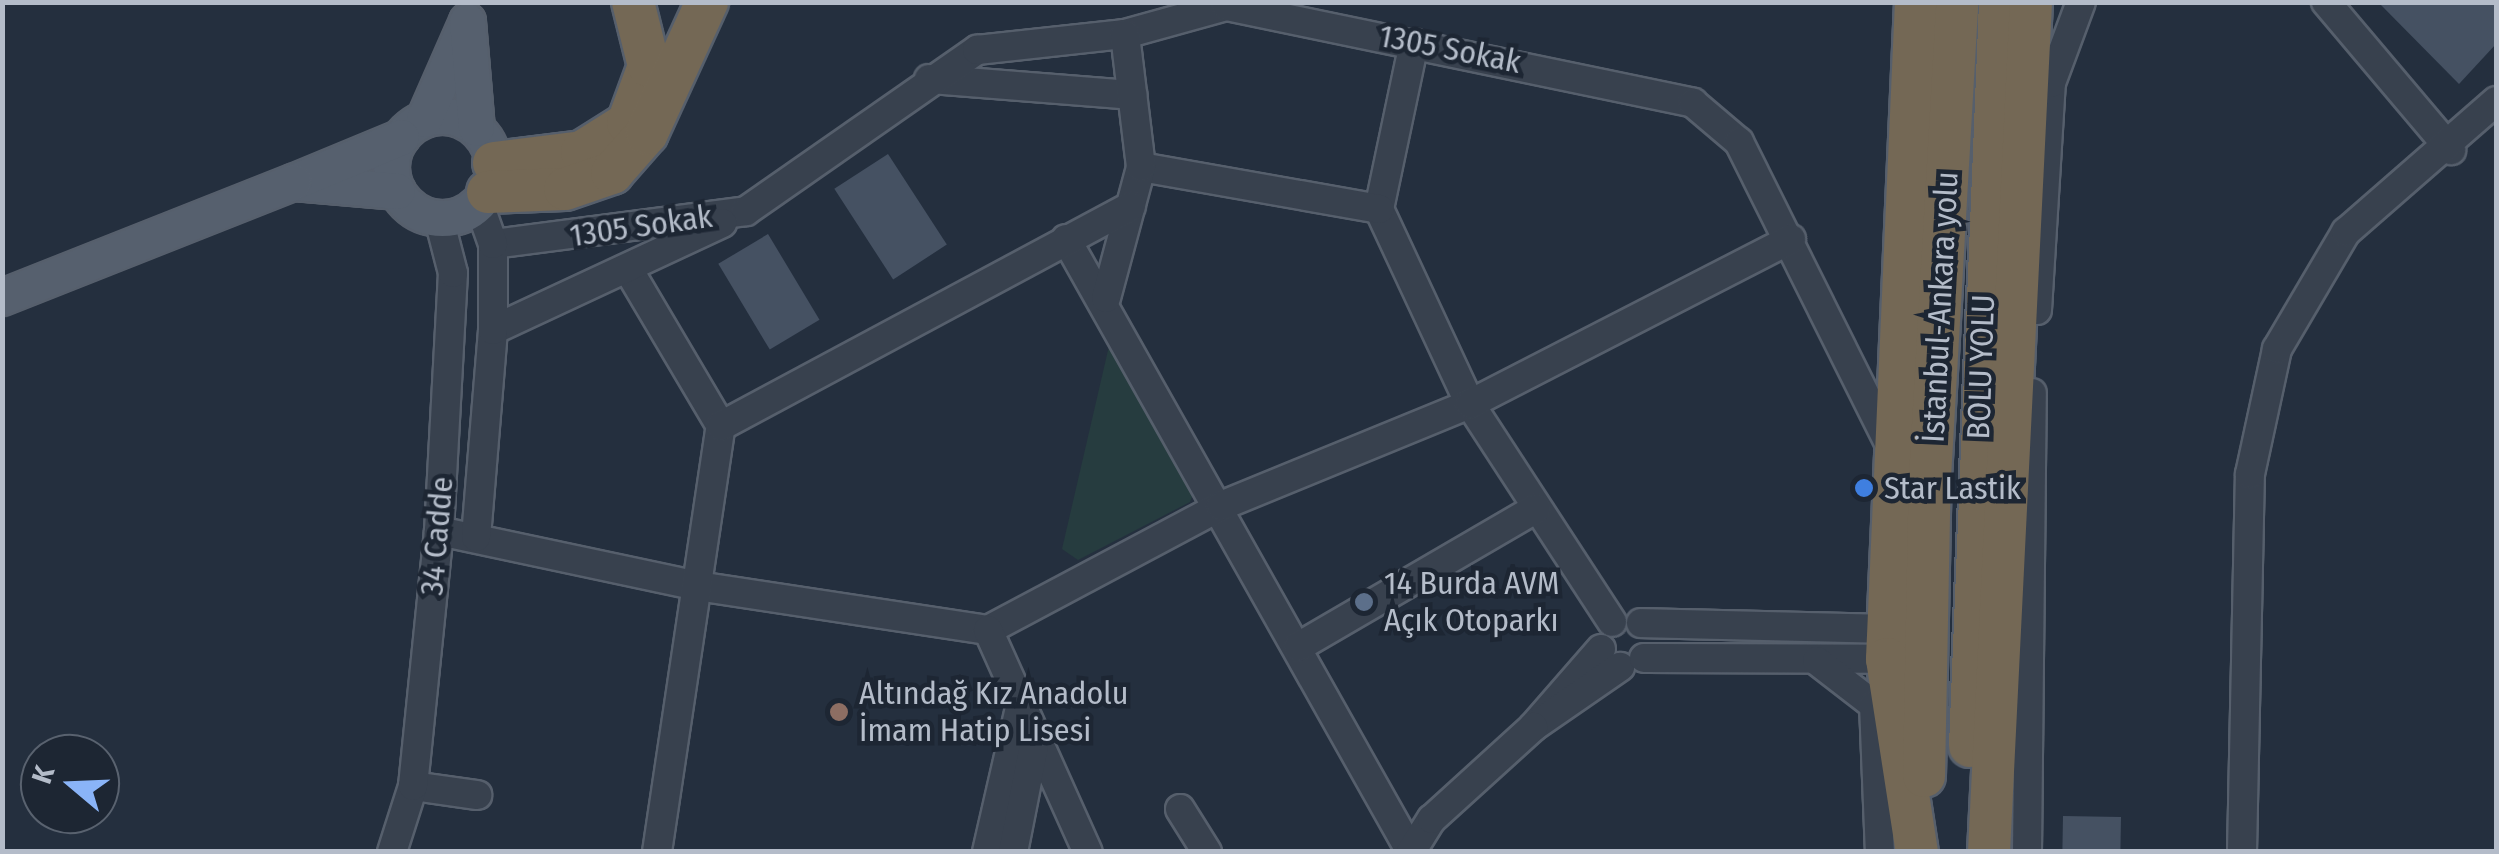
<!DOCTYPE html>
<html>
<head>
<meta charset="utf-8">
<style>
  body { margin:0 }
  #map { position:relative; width:2499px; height:854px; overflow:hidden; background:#242f3e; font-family:"Fira Sans Condensed",sans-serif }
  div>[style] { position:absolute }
  .green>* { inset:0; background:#263c3f }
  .building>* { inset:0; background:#455162; transform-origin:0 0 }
  .roads { filter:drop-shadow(2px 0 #565f6c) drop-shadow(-2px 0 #565f6c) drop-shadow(0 2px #565f6c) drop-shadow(0 -2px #565f6c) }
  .minor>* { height:28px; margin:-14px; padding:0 14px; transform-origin:14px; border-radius:14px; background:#38414e }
  .major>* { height:35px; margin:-17.5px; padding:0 17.5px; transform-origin:17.5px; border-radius:17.5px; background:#56606e }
  .major>.ring { margin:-17.5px; padding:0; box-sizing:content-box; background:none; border:35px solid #56606e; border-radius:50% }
  .highway>* { height:42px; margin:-21px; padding:0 21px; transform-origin:21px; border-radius:21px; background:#746855 }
  .dots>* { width:28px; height:28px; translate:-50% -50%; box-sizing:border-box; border:5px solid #1d2633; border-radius:50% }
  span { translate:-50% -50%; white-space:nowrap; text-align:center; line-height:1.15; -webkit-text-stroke:9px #1d2633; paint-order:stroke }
  .street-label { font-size:32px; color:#b4bcc9 }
  .poi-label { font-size:32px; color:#b4bcc9 }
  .left { translate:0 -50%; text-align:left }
  .frame { position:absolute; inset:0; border:5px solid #b4bcc9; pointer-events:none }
  .north { position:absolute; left:20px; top:734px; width:100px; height:100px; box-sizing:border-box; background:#1d2633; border:2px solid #59626f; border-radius:50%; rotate:289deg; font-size:28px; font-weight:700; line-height:40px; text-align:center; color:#b4bcc9 }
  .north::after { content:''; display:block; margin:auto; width:35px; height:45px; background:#8ab4f8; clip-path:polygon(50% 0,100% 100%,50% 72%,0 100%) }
</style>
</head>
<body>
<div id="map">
  <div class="green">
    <i style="clip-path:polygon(1119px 339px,1196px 487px,1190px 502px,1078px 560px,1062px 549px,1109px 346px)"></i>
  </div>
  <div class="building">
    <i style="clip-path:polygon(2378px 2px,2496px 2px,2496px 44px,2459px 84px)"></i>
    <i style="left:888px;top:154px;width:108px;height:64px;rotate:57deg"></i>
    <i style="left:768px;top:234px;width:100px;height:58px;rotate:59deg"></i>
    <i style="left:2063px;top:816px;width:58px;height:36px;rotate:1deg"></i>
  </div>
  <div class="roads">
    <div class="minor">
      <i style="left:2326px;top:2px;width:194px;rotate:49.8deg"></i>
      <i style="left:1414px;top:43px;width:170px;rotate:101.9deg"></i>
      <i style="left:1379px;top:209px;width:215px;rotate:65deg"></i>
      <i style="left:1470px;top:404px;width:260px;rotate:56.9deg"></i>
      <i style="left:929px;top:79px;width:204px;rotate:4.5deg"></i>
      <i style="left:1141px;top:167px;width:242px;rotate:10deg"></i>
      <i style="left:1066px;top:239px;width:703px;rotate:60.63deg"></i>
      <i style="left:493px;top:244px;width:255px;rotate:-7.4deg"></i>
      <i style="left:746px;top:211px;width:282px;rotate:-34.9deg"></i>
      <i style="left:977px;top:50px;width:149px;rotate:-6.2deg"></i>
      <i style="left:1125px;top:34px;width:105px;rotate:-15.5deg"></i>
      <i style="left:1226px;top:6px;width:477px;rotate:11.7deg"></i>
      <i style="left:1693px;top:103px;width:60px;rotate:40.3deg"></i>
      <i style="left:1739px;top:142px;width:343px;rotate:63.5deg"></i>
      <i style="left:628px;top:269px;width:182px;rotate:59.4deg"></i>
      <i style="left:1106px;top:298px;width:136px;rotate:-75deg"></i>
      <i style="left:1141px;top:167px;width:134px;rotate:-96.9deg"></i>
      <i style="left:2037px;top:310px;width:227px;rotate:-86.5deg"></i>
      <i style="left:2051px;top:83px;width:86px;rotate:-69.7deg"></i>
      <i style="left:493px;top:330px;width:253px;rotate:-25deg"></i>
      <i style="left:439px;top:531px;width:264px;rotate:12deg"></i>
      <i style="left:697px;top:586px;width:294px;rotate:8.6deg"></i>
      <i style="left:988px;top:630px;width:264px;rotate:-28deg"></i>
      <i style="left:1221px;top:506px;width:269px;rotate:-22.3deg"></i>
      <i style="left:1470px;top:404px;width:361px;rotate:-27.2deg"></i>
      <i style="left:476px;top:537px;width:208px;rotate:-85.3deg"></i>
      <i style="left:493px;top:330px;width:86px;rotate:-90deg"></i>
      <i style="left:493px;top:244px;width:42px;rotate:-109.3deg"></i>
      <i style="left:1641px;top:623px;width:246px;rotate:1.4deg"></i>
      <i style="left:988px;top:630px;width:243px;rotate:65.8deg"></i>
      <i style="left:1298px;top:647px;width:276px;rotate:-30.2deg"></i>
      <i style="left:1601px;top:649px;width:103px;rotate:131.1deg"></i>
      <i style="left:1533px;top:727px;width:106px;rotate:-34.6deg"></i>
      <i style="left:1644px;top:658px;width:243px;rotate:0.2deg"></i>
      <i style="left:1817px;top:661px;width:72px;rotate:37.7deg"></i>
      <i style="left:1874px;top:705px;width:147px;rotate:87.7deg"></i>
      <i style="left:413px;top:786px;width:65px;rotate:8deg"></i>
      <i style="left:1180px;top:809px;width:51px;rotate:57.9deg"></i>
      <i style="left:392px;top:852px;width:69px;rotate:-72.3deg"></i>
      <i style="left:413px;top:786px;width:256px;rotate:-84.2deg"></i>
      <i style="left:439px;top:531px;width:258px;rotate:-86.9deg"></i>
      <i style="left:453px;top:273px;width:56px;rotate:-104.5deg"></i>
      <i style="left:657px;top:852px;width:431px;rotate:-81.5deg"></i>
      <i style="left:721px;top:426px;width:465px;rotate:-28.2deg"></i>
      <i style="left:987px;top:852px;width:144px;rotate:-77.1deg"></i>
      <i style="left:1013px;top:852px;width:108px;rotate:-78.8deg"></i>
      <i style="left:1411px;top:852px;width:39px;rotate:-58deg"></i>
      <i style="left:1432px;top:819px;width:137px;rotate:-42.3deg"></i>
      <i style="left:2027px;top:852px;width:459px;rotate:-89.4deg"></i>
      <i style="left:2242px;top:852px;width:378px;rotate:-88.8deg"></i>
      <i style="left:2250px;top:474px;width:128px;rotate:-77.8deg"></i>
      <i style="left:2277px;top:349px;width:136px;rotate:-59.5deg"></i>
      <i style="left:2346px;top:232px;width:199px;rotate:-41.1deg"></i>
    </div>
    <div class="major">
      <i class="ring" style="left:391px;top:116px;width:67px;height:67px"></i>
      <i style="left:424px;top:119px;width:107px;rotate:-66.3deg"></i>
      <i style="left:467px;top:21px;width:107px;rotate:85.2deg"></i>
      <i style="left:397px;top:191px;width:104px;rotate:-175.1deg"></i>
      <i style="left:293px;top:182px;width:117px;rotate:-22.6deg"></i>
      <i style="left:2px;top:297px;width:313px;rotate:-21.6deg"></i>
    </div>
    <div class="highway">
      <i style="left:1916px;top:2px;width:658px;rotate:92.53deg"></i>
      <i style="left:1887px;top:659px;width:195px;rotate:81.2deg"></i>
      <i style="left:494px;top:163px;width:89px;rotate:-7.1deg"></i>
      <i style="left:582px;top:152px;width:54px;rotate:-32.2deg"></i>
      <i style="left:628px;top:123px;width:61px;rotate:-69.8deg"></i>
      <i style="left:649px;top:66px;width:66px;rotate:-104deg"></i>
      <i style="left:488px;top:192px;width:77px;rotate:-2.2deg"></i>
      <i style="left:565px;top:189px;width:50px;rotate:-18.8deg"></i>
      <i style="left:612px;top:173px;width:53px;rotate:-48.8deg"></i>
      <i style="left:647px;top:133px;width:144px;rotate:-65.4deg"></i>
      <i style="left:1970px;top:746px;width:745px;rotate:-87.69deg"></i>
      <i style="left:1924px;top:776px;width:299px;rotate:-88.9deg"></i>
      <i style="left:1930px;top:477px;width:476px;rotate:-86.7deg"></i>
      <i style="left:1989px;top:852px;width:851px;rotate:-87.17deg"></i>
    </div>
  </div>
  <div class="dots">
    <i style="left:1864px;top:488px;background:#3f7fe0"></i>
    <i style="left:1364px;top:602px;background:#5c6f8a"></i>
    <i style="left:839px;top:712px;background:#8d6e63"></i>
  </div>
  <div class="street-label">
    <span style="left:1450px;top:49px;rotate:11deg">1305 Sokak</span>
    <span style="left:641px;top:226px;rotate:-8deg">1305 Sokak</span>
    <span style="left:1940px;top:307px;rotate:-87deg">İstanbul-Ankara yolu</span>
    <span style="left:1981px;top:367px;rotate:-88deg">BOLU YOLU</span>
    <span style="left:437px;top:536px;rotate:-85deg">34 Cadde</span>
  </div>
  <div class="poi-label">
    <span class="left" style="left:1884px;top:488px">Star Lastik</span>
    <span class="left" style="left:1384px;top:602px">14 Burda AVM<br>Açık Otoparkı</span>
    <span class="left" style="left:859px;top:712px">Altındağ Kız Anadolu<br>İmam Hatip Lisesi</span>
  </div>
  <div class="frame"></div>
  <div class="north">K</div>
</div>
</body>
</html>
